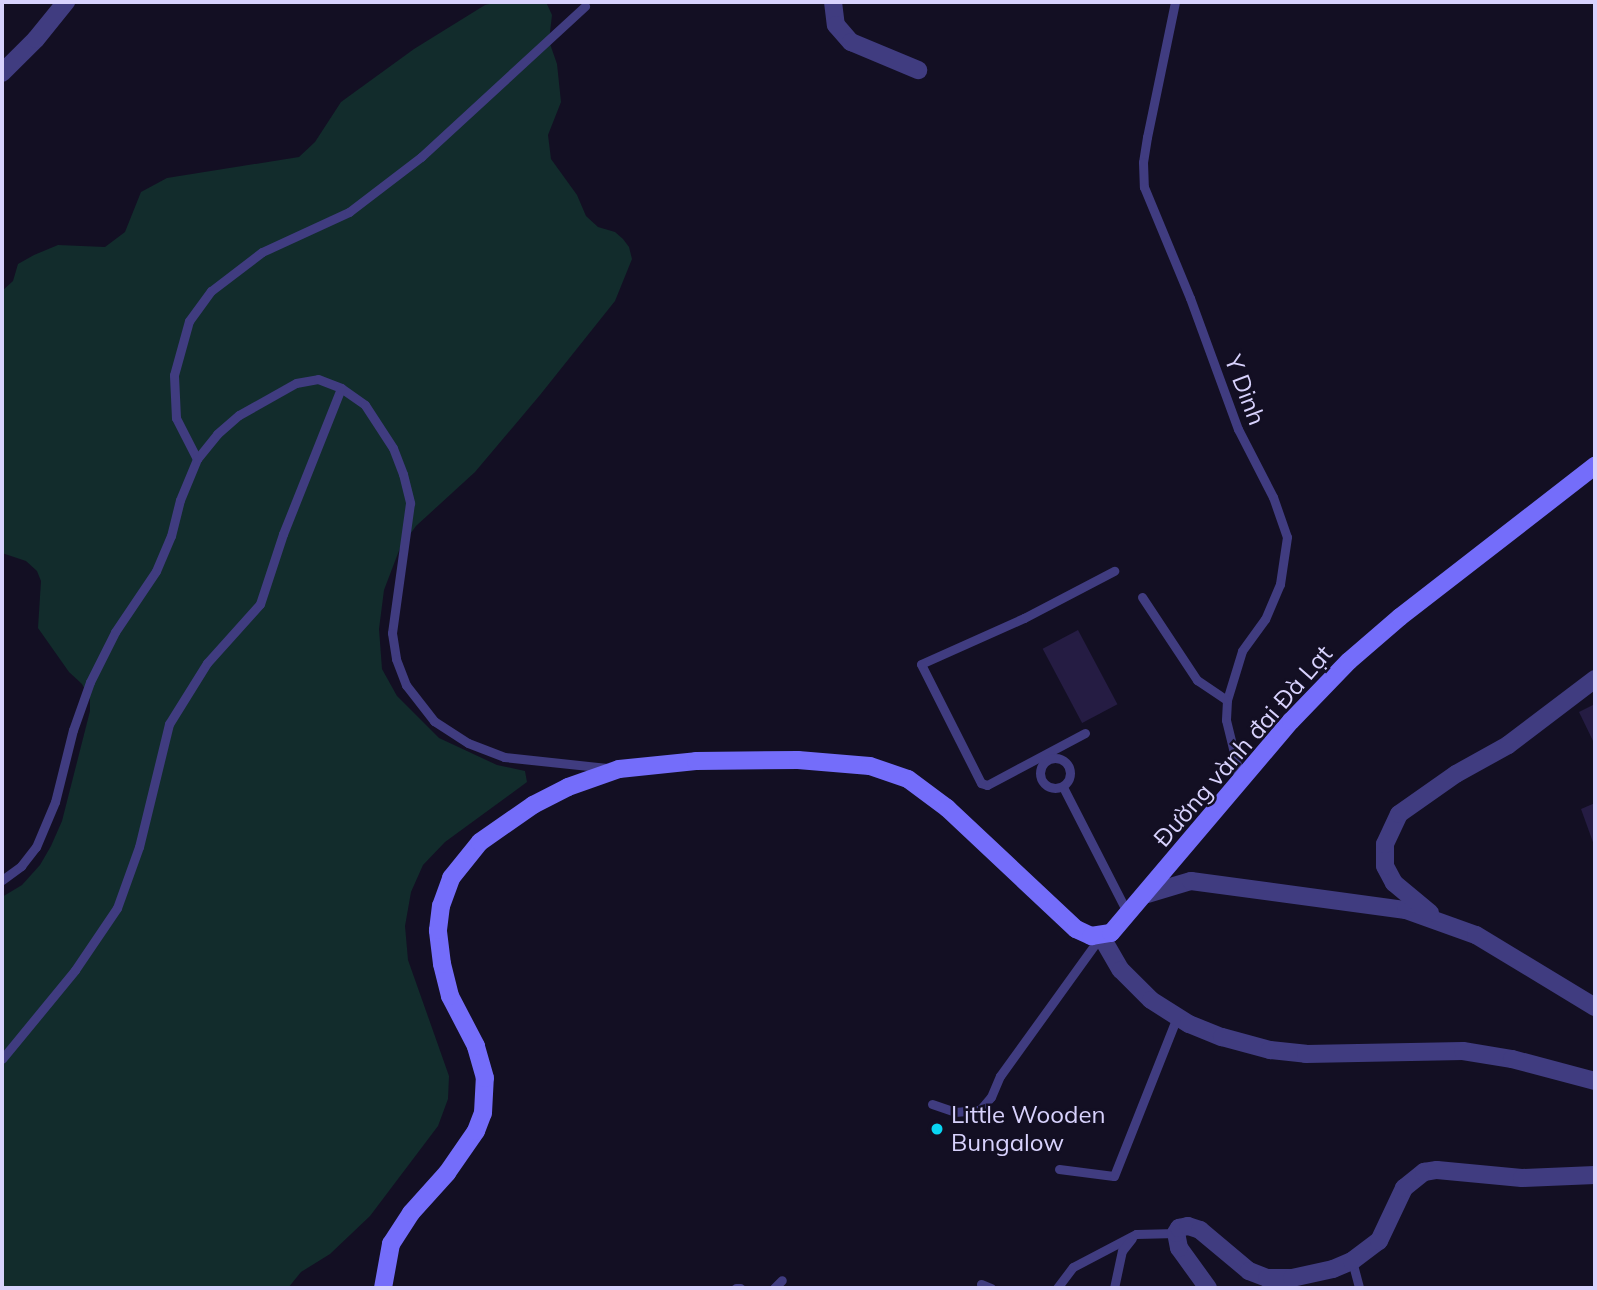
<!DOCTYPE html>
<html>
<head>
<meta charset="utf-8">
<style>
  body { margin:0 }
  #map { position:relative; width:1597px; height:1290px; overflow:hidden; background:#130f23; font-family:Mulish,sans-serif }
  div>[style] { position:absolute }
  .green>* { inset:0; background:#122c2c }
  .building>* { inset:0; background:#251c43; transform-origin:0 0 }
  .lane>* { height:9px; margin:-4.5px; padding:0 4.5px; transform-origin:4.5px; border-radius:4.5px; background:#403c80 }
  .lane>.ring { margin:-4.5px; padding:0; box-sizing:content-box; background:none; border:9px solid #403c80; border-radius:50% }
  .street>* { height:18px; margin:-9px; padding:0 9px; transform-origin:9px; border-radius:9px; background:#403c80 }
  .secondary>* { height:18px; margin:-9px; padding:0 9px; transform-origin:9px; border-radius:9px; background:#746dfa }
  .dots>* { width:19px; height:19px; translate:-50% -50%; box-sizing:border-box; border:4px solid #130f23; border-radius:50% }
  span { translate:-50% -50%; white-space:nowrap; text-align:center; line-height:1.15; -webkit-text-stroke:5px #130f23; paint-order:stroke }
  .street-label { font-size:24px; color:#d8d2fd }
  .poi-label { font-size:24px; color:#d8d2fd }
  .left { translate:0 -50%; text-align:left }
  .frame { position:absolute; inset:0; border:4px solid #d8d2fd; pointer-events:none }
</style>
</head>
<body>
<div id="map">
  <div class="green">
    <i style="clip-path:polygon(498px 2px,546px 2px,552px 15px,549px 41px,557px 64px,561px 102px,548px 135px,551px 159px,577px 195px,586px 216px,598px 227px,615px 232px,623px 239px,629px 247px,632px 259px,615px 301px,540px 395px,475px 472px,416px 526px,400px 548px,384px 590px,379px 629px,382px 669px,397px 696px,439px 738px,497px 765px,525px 771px,527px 782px,445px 842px,423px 865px,411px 892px,405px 926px,408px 960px,449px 1076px,448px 1099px,438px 1126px,370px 1216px,330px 1254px,301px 1272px,288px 1288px,2px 1288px,2px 897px,22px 885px,40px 865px,51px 846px,62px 821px,90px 711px,90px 699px,82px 684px,69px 672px,38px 628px,41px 581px,37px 571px,26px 561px,2px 553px,2px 291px,13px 281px,18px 264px,34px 255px,58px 245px,105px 247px,125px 232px,141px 192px,167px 178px,299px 157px,315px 142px,341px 102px,414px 49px,485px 5px)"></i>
  </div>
  <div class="building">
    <i style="left:1078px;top:630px;width:84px;height:40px;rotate:62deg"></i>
    <i style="clip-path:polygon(1595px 704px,1595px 745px,1579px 712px)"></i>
    <i style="clip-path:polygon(1595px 803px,1595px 845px,1594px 845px,1581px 809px)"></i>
  </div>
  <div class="lane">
    <i style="left:1175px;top:2px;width:138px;rotate:101.7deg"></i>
    <i style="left:1147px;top:137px;width:25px;rotate:99deg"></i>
    <i style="left:1143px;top:162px;width:25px;rotate:88deg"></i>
    <i style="left:1144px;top:187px;width:120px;rotate:67.5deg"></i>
    <i style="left:1190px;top:298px;width:140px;rotate:69.9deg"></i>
    <i style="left:1238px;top:429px;width:76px;rotate:62.8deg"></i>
    <i style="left:1273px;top:497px;width:42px;rotate:70.7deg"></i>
    <i style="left:1287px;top:537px;width:48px;rotate:98.5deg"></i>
    <i style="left:1280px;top:584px;width:38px;rotate:113deg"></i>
    <i style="left:1265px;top:619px;width:39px;rotate:126deg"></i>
    <i style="left:1242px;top:651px;width:51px;rotate:107deg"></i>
    <i style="left:1227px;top:700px;width:20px;rotate:93deg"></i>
    <i style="left:1226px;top:720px;width:50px;rotate:76.2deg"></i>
    <i style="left:1238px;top:769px;width:12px;rotate:95deg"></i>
    <i style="left:197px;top:459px;width:46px;rotate:-117.1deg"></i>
    <i style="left:176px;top:418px;width:43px;rotate:-92.7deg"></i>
    <i style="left:174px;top:375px;width:56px;rotate:-74.5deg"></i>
    <i style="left:189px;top:321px;width:37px;rotate:-54deg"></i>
    <i style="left:211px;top:291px;width:64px;rotate:-37.4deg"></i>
    <i style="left:262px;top:252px;width:96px;rotate:-24.7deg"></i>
    <i style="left:349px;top:212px;width:91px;rotate:-37.4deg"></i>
    <i style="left:421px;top:157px;width:223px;rotate:-42.6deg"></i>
    <i style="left:1142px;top:597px;width:100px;rotate:56.5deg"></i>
    <i style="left:1197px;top:680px;width:36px;rotate:34deg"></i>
    <i style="left:1085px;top:733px;width:111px;rotate:152deg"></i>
    <i style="left:987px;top:785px;width:6px;rotate:-162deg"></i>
    <i style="left:981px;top:783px;width:133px;rotate:-116.8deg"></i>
    <i style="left:921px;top:664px;width:113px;rotate:-24.1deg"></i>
    <i style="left:1024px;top:618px;width:102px;rotate:-27.6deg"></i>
    <i class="ring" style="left:1040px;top:758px;width:21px;height:21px"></i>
    <i style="left:1063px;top:787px;width:143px;rotate:62.9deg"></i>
    <i style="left:2px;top:880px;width:24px;rotate:-36deg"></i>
    <i style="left:21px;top:866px;width:24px;rotate:-52deg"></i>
    <i style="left:36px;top:847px;width:49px;rotate:-67.1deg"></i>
    <i style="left:55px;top:802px;width:74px;rotate:-76deg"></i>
    <i style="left:73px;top:730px;width:51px;rotate:-70.5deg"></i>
    <i style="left:90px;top:682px;width:56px;rotate:-63.4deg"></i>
    <i style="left:115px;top:632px;width:73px;rotate:-56.1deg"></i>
    <i style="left:156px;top:571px;width:38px;rotate:-67deg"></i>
    <i style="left:171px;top:536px;width:37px;rotate:-76deg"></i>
    <i style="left:180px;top:500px;width:44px;rotate:-67.5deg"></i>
    <i style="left:197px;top:459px;width:32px;rotate:-51deg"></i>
    <i style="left:217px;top:434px;width:29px;rotate:-41deg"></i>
    <i style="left:239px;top:415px;width:65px;rotate:-29.3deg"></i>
    <i style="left:296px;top:383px;width:22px;rotate:-10deg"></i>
    <i style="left:318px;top:379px;width:25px;rotate:21deg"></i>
    <i style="left:341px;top:388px;width:29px;rotate:35deg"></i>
    <i style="left:365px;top:405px;width:51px;rotate:56.9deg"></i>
    <i style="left:393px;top:448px;width:28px;rotate:69deg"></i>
    <i style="left:403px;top:474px;width:30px;rotate:76deg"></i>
    <i style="left:410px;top:503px;width:131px;rotate:97.9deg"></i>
    <i style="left:392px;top:633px;width:26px;rotate:81deg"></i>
    <i style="left:396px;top:659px;width:28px;rotate:69deg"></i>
    <i style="left:406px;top:685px;width:46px;rotate:52.1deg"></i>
    <i style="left:434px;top:721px;width:40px;rotate:32.9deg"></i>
    <i style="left:468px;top:743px;width:39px;rotate:21deg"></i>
    <i style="left:504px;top:757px;width:104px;rotate:6.1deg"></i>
    <i style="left:2px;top:1059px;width:115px;rotate:-50.6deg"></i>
    <i style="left:75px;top:970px;width:75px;rotate:-55.9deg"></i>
    <i style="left:117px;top:908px;width:65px;rotate:-70.2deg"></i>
    <i style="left:139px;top:847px;width:127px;rotate:-76.3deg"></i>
    <i style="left:169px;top:724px;width:72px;rotate:-58.1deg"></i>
    <i style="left:207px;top:663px;width:79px;rotate:-48.1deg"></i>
    <i style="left:260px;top:604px;width:74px;rotate:-71.8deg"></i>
    <i style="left:283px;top:534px;width:157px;rotate:-68.3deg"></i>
    <i style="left:932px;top:1104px;width:24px;rotate:19deg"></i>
    <i style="left:955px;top:1112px;width:25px;rotate:-5deg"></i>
    <i style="left:980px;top:1110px;width:17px;rotate:-50deg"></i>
    <i style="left:991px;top:1097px;width:23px;rotate:-67deg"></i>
    <i style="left:1000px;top:1076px;width:173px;rotate:-54.2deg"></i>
    <i style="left:1059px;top:1169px;width:55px;rotate:7.3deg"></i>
    <i style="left:1114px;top:1176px;width:171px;rotate:-68.4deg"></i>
    <i style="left:1352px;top:1261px;width:28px;rotate:75deg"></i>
    <i style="left:981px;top:1284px;width:11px;rotate:22deg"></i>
    <i style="left:736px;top:1288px;width:4px"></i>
    <i style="left:774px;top:1288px;width:11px;rotate:-45deg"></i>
    <i style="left:1057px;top:1288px;width:26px;rotate:-53deg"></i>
    <i style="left:1073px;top:1267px;width:71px;rotate:-27.6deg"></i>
    <i style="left:1136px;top:1234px;width:40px;rotate:-1.4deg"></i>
    <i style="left:1114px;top:1288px;width:38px;rotate:-78deg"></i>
    <i style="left:1122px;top:1251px;width:16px;rotate:-52deg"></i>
  </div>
  <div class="street">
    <i style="left:833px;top:2px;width:23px;rotate:83deg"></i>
    <i style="left:836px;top:25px;width:23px;rotate:49deg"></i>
    <i style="left:851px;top:42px;width:73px;rotate:22.7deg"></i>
    <i style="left:2px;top:73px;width:48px;rotate:-45deg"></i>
    <i style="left:36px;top:39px;width:48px;rotate:-51deg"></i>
    <i style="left:1147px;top:894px;width:46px;rotate:-16.5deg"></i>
    <i style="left:1191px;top:881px;width:217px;rotate:7.7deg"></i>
    <i style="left:1406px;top:910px;width:74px;rotate:19.7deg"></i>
    <i style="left:1476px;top:935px;width:139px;rotate:31.2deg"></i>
    <i style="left:1430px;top:913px;width:47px;rotate:-140.2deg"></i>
    <i style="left:1394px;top:883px;width:19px;rotate:-118deg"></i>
    <i style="left:1385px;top:866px;width:22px;rotate:-90deg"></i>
    <i style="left:1385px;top:844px;width:33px;rotate:-65deg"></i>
    <i style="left:1399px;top:814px;width:70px;rotate:-35.1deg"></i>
    <i style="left:1456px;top:774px;width:60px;rotate:-29.1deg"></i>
    <i style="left:1508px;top:745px;width:109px;rotate:-37.2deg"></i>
    <i style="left:1101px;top:936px;width:39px;rotate:60deg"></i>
    <i style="left:1121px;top:970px;width:42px;rotate:45deg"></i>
    <i style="left:1151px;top:1000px;width:45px;rotate:32.3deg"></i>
    <i style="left:1189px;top:1024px;width:35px;rotate:22deg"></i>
    <i style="left:1222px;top:1037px;width:50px;rotate:15.2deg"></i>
    <i style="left:1270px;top:1050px;width:36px;rotate:6deg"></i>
    <i style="left:1306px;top:1054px;width:157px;rotate:-1.1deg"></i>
    <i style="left:1463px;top:1051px;width:50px;rotate:9.3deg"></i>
    <i style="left:1512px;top:1059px;width:86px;rotate:14.8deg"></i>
    <i style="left:1208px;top:1288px;width:49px;rotate:-125.9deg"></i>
    <i style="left:1179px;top:1248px;width:15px;rotate:-101deg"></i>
    <i style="left:1176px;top:1233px;width:6px;rotate:-59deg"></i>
    <i style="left:1179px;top:1228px;width:9px;rotate:-13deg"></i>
    <i style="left:1188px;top:1226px;width:13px;rotate:18deg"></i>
    <i style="left:1200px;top:1230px;width:64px;rotate:39.9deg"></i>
    <i style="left:1249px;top:1271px;width:19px;rotate:21deg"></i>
    <i style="left:1267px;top:1278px;width:25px"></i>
    <i style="left:1292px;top:1278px;width:42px;rotate:-12.4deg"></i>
    <i style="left:1333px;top:1269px;width:21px;rotate:-23deg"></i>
    <i style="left:1352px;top:1261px;width:34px;rotate:-37deg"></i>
    <i style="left:1379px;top:1241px;width:59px;rotate:-64.7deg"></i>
    <i style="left:1404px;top:1188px;width:26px;rotate:-39deg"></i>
    <i style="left:1424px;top:1172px;width:13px;rotate:-9deg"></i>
    <i style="left:1437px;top:1170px;width:85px;rotate:5.4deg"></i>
    <i style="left:1522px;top:1178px;width:73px;rotate:-2.4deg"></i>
  </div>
  <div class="secondary">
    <i style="left:383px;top:1288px;width:45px;rotate:-79.7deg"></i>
    <i style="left:391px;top:1244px;width:37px;rotate:-57deg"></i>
    <i style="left:411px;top:1213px;width:54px;rotate:-48deg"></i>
    <i style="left:447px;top:1173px;width:51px;rotate:-55.4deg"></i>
    <i style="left:476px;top:1131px;width:19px;rotate:-69deg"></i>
    <i style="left:483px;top:1113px;width:35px;rotate:-87deg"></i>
    <i style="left:485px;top:1078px;width:33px;rotate:-106deg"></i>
    <i style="left:476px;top:1046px;width:56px;rotate:-117.5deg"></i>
    <i style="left:450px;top:996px;width:33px;rotate:-104deg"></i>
    <i style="left:442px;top:964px;width:34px;rotate:-97deg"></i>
    <i style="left:438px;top:930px;width:24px;rotate:-83deg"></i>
    <i style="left:441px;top:906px;width:30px;rotate:-70deg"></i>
    <i style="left:451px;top:878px;width:46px;rotate:-51.1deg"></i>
    <i style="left:480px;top:842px;width:65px;rotate:-34.9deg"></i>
    <i style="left:533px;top:805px;width:39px;rotate:-27deg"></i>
    <i style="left:568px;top:787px;width:54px;rotate:-19.4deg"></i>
    <i style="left:619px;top:769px;width:77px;rotate:-5.9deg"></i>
    <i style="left:696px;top:761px;width:102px;rotate:-0.6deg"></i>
    <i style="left:798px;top:760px;width:72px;rotate:4.8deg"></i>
    <i style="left:870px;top:766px;width:40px;rotate:18.9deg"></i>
    <i style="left:908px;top:779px;width:49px;rotate:36.6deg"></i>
    <i style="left:947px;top:808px;width:177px;rotate:43.2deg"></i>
    <i style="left:1076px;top:929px;width:17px;rotate:25deg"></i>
    <i style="left:1091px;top:936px;width:20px;rotate:-9deg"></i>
    <i style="left:1111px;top:933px;width:278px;rotate:-49.7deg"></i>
    <i style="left:1291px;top:721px;width:83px;rotate:-46deg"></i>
    <i style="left:1349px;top:661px;width:67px;rotate:-40.8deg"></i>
    <i style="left:1400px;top:617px;width:247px;rotate:-37.8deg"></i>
  </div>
  <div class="dots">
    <i style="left:937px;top:1129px;background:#09d5f3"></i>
  </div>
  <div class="street-label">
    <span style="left:1245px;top:390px;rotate:69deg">Y Dinh</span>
    <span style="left:1243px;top:746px;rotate:-49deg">Đường vành đai Đà Lạt</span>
  </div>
  <div class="poi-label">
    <span class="left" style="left:951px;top:1129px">Little Wooden<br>Bungalow</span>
  </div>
  <div class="frame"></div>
</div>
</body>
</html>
